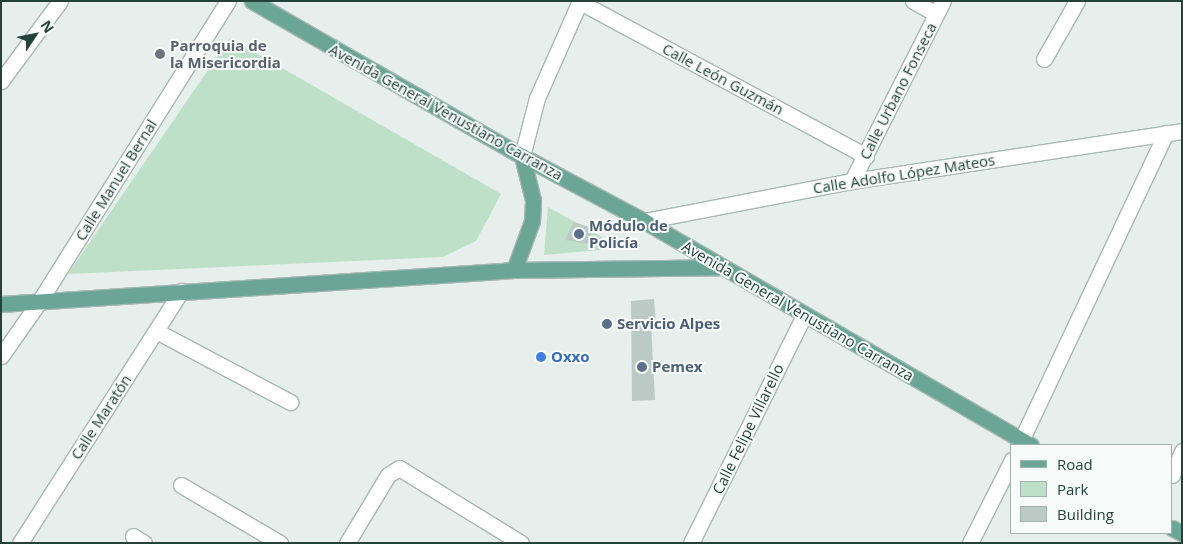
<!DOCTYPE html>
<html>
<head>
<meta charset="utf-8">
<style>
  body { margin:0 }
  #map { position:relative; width:1183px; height:544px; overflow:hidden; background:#e6efeb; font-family:"Open Sans",sans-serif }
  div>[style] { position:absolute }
  .green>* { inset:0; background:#bfe0c8 }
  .building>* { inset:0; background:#bbcac4 }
  .roads { filter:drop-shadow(1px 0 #a8b8b2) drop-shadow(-1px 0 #a8b8b2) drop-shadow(0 1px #a8b8b2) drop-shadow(0 -1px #a8b8b2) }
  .minor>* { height:15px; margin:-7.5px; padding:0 7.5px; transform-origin:7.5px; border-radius:7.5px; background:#fff }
  .major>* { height:15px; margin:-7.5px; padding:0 7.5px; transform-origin:7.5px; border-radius:7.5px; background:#6aa596 }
  .dots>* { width:14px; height:14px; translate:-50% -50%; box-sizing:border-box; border:2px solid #f7fbf9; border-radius:50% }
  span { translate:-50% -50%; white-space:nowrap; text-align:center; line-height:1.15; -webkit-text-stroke:4px #f7fbf9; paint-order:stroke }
  .worship-label { font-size:15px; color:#5b616d; font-weight:700 }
  .left { translate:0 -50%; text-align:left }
  .street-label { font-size:15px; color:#24423a }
  .service-label { font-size:15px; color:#4e5e75; font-weight:700 }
  .shop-label { font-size:15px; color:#366cbe; font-weight:700 }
  .frame { position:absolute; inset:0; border:2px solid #24423a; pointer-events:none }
  .legend { position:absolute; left:1010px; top:444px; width:162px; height:90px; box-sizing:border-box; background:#f7fbf9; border:1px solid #a3b1ad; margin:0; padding:6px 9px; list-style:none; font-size:15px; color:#24423a }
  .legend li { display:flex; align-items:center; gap:10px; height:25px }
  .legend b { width:25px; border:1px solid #a3b1ad }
  .north { position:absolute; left:10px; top:10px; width:50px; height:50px; -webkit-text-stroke:4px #f7fbf9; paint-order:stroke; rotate:56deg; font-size:14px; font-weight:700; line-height:20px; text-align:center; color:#24423a }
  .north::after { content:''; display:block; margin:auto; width:18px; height:22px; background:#24423a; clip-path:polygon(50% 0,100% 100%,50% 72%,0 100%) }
</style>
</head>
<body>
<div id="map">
  <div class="green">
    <i style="clip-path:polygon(230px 38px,501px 194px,476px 241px,443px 257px,68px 274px)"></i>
    <i style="clip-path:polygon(548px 207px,622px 248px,544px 255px)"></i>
  </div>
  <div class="building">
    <i style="clip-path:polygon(574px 222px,592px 228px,589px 244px,565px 240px)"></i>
    <i style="clip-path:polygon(654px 299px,656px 323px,651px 323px,655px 400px,632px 401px,631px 301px)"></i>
  </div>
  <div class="roads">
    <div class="minor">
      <i style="left:913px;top:1px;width:26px;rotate:29deg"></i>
      <i style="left:580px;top:2px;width:325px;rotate:28.3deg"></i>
      <i style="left:1044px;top:59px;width:67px;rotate:-60.4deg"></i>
      <i style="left:1px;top:81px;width:99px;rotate:-53.6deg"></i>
      <i style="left:522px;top:156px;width:60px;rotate:-75.5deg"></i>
      <i style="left:537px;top:98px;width:106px;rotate:-66.1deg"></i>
      <i style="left:852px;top:181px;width:202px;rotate:-63.2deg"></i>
      <i style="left:644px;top:221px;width:212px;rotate:-10.9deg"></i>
      <i style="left:852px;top:181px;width:334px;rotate:-8.6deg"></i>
      <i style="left:156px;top:331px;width:152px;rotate:27.9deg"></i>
      <i style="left:1px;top:356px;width:66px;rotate:-54.9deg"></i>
      <i style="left:39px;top:302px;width:355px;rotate:-57.9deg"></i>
      <i style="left:1019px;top:445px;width:345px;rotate:-64.8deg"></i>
      <i style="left:1172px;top:475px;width:26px;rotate:-67deg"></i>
      <i style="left:181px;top:485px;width:115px;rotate:30.4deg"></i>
      <i style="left:133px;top:536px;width:13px;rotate:32deg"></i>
      <i style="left:20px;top:543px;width:299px;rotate:-57.4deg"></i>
      <i style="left:347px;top:543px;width:79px;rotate:-58.9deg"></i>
      <i style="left:388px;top:475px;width:13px;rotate:-32deg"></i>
      <i style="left:399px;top:468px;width:143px;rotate:31.6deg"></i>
      <i style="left:691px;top:543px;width:254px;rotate:-63.6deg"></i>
      <i style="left:970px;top:543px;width:93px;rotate:-63.2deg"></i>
    </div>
    <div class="major">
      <i style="left:252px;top:1px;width:311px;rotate:29.9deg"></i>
      <i style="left:522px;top:156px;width:138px;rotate:28deg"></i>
      <i style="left:644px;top:221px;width:447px;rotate:30.1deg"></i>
      <i style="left:514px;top:270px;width:52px;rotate:-69.8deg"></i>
      <i style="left:532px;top:221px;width:21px;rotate:-87deg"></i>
      <i style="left:533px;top:200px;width:45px;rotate:-104deg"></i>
      <i style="left:1px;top:304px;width:514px;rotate:-3.79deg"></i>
      <i style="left:514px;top:270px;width:205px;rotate:-0.8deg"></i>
      <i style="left:1172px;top:528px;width:11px;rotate:27deg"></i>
    </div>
  </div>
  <div class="dots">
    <i style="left:160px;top:54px;background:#6b7280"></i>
    <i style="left:579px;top:234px;background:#5c6f8a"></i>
    <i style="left:607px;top:324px;background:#5c6f8a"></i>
    <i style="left:541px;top:357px;background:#3f7fe0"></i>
    <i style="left:642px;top:367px;background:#5c6f8a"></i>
  </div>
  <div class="worship-label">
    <span class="left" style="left:170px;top:54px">Parroquia de<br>la Misericordia</span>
  </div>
  <div class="street-label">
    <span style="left:723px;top:79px;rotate:28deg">Calle León Guzmán</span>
    <span style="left:898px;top:91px;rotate:-63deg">Calle Urbano Fonseca</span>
    <span style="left:446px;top:112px;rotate:29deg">Avenida General Venustiano Carranza</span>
    <span style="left:904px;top:174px;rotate:-9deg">Calle Adolfo López Mateos</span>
    <span style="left:116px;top:180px;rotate:-58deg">Calle Manuel Bernal</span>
    <span style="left:798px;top:311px;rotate:30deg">Avenida General Venustiano Carranza</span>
    <span style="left:101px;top:417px;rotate:-57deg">Calle Maratón</span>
    <span style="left:748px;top:429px;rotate:-64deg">Calle Felipe Villarello</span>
  </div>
  <div class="service-label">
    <span class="left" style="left:589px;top:234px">Módulo de<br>Policía</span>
    <span class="left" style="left:617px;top:324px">Servicio Alpes</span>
    <span class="left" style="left:652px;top:367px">Pemex</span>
  </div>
  <div class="shop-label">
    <span class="left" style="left:551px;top:357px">Oxxo</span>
  </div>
  <div class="frame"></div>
  <ul class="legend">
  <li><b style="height:6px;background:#6aa596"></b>Road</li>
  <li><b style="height:14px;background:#bfe0c8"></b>Park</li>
  <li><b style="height:14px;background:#bbcac4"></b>Building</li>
  </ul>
  <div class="north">N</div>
</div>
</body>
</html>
